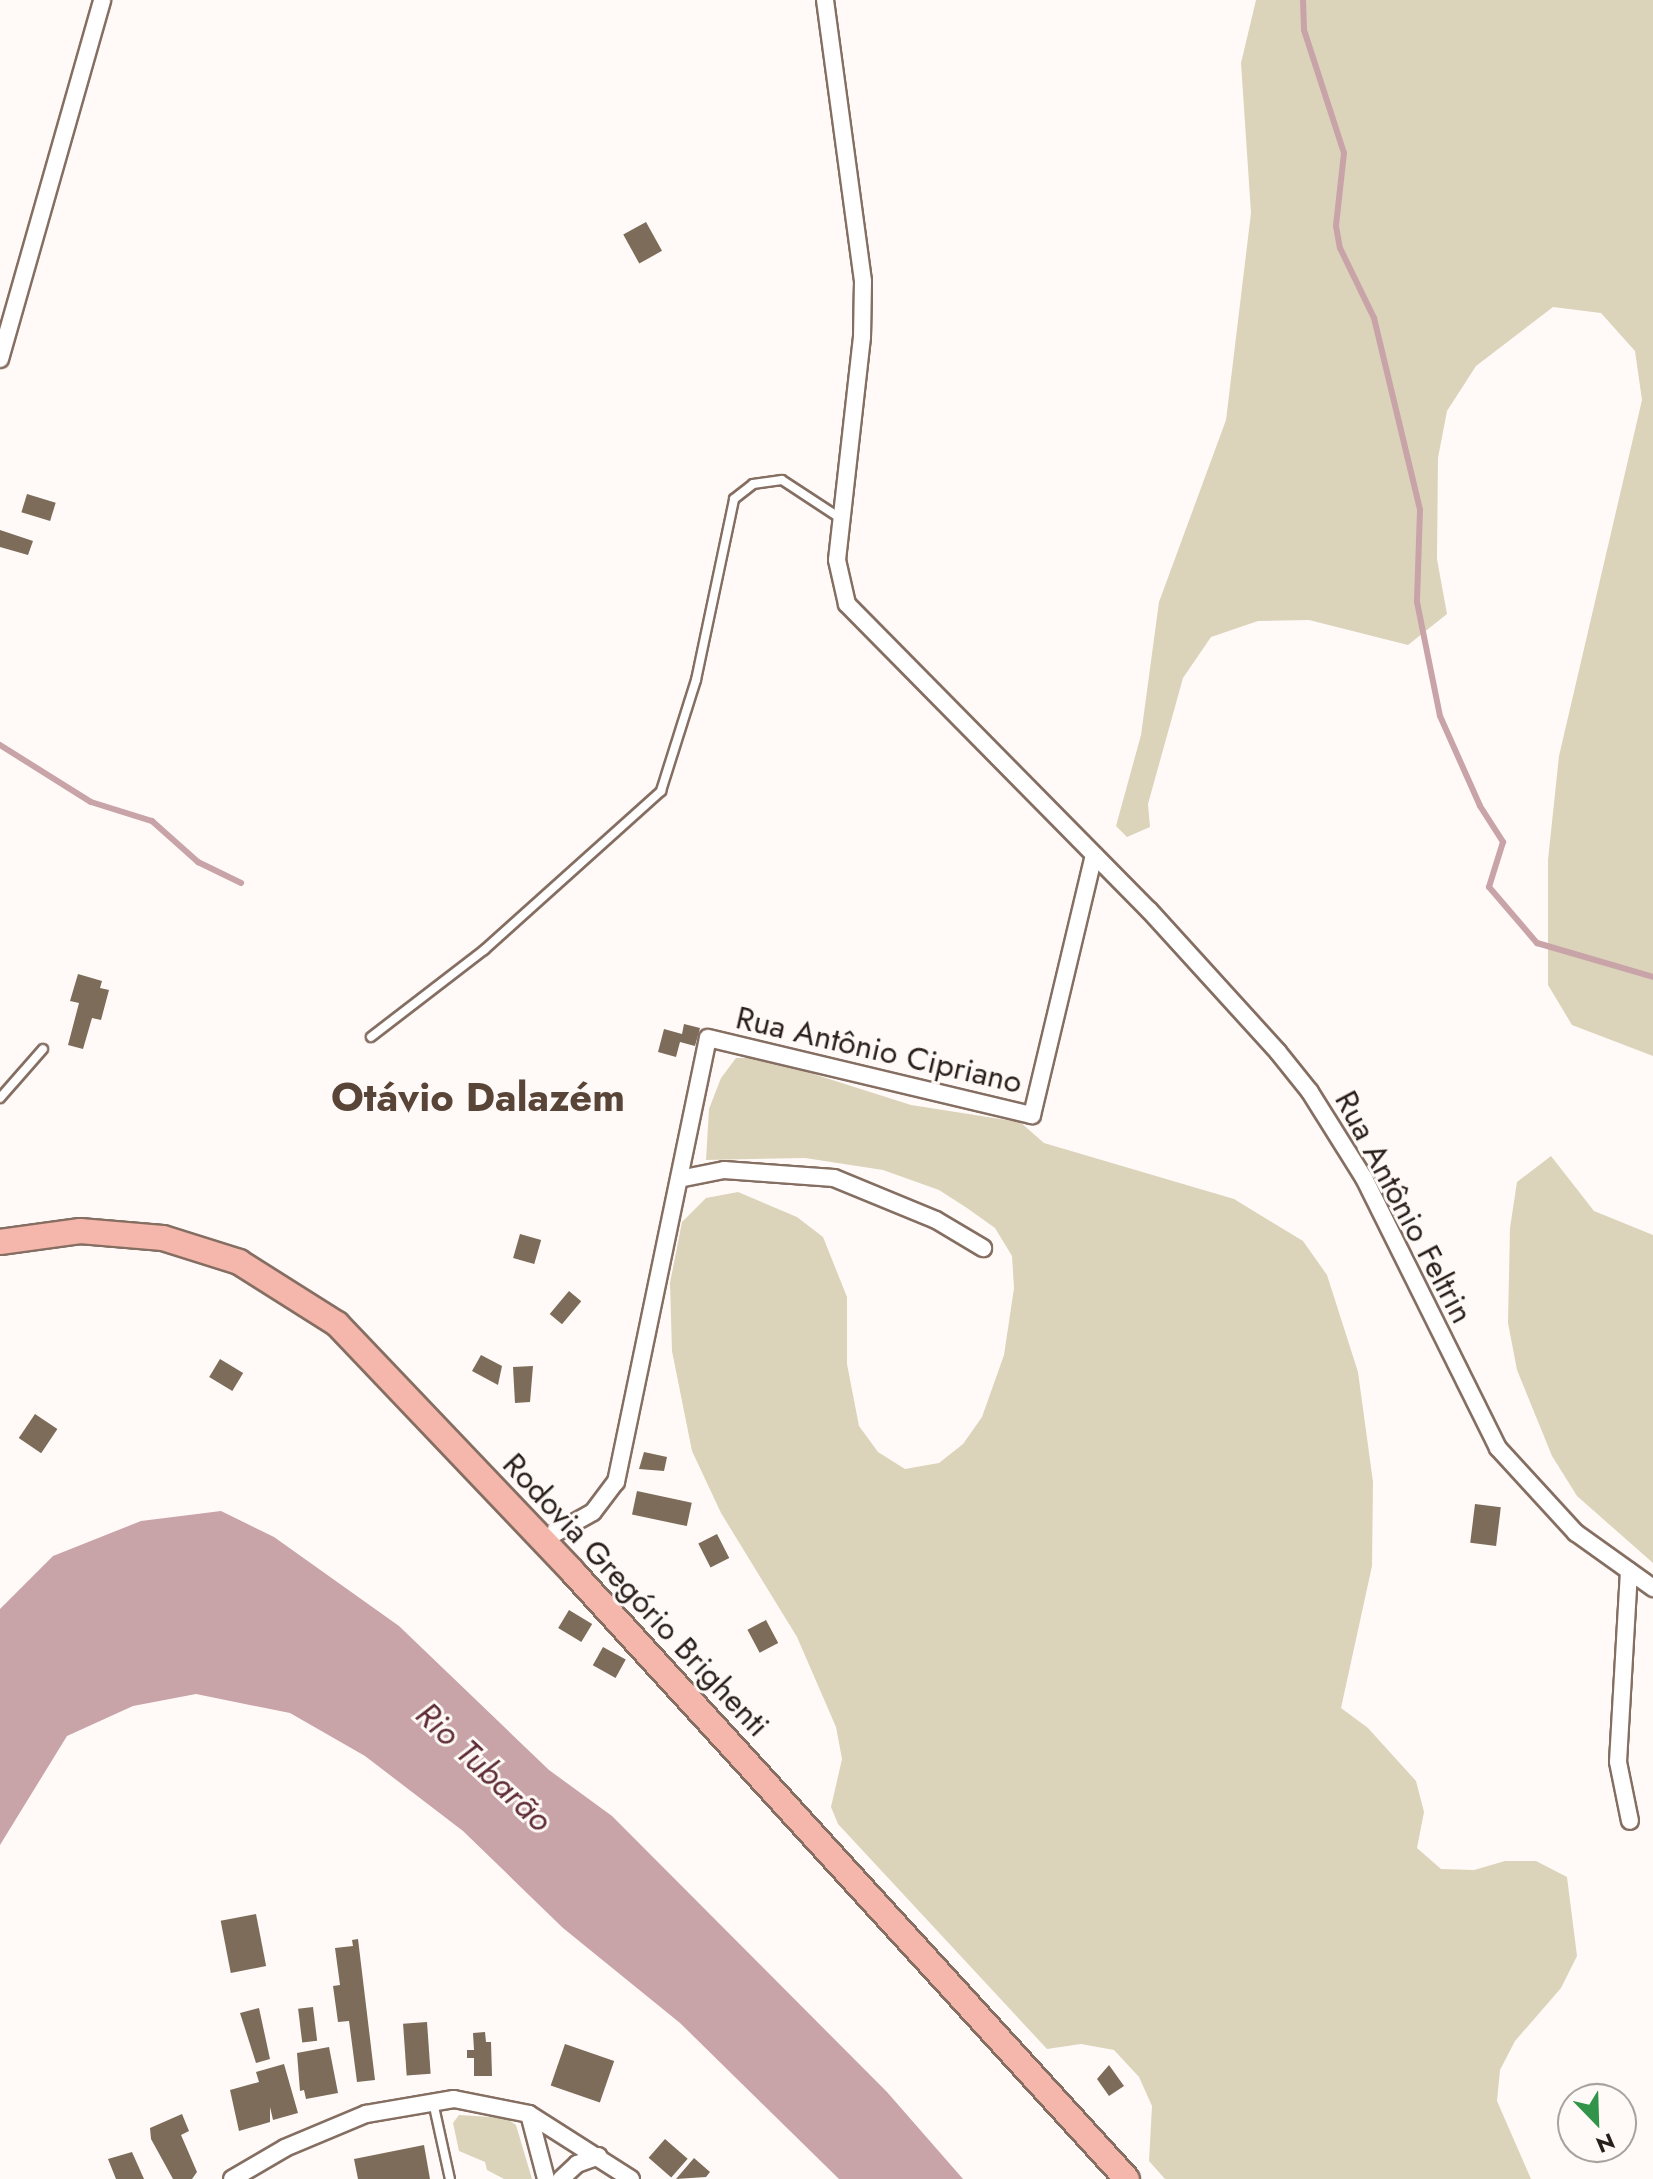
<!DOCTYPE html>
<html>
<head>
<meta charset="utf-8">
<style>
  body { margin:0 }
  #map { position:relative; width:1653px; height:2179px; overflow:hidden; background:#fffaf7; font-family:Jost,sans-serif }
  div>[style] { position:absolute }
  .green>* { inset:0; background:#dcd3bb }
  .water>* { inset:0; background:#c8a4a8 }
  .stream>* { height:6px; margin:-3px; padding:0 3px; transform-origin:3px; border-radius:3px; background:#c8a4a8 }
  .building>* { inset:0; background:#7c6c59; transform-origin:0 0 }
  .roads { filter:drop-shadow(2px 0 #856e62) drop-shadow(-2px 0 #856e62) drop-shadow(0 2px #856e62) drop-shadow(0 -2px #856e62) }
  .service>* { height:8px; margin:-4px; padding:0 4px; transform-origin:4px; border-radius:4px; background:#fff }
  .minor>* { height:16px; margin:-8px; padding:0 8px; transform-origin:8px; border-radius:8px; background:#fff }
  .primary>* { height:24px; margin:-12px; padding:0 12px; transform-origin:12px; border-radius:12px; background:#f5b7ac }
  span { translate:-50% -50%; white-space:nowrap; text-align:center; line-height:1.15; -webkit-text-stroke:6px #fffaf7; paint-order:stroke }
  .street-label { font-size:32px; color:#291f1a }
  .water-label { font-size:34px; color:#5e2c34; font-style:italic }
  .district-label { font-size:40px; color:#594438; font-weight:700 }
  .north { position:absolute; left:1557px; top:2083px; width:80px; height:80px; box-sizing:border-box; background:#fffaf7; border:2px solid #a9a29f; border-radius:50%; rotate:157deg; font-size:22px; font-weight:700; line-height:32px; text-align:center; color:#291f1a }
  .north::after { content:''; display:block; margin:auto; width:28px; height:36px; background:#329449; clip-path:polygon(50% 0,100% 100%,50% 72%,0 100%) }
</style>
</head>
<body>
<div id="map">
  <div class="green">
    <i style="clip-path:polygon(1256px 0,1653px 0,1653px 1056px,1572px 1025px,1548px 985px,1548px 860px,1559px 756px,1642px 400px,1635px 351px,1601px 313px,1553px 307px,1476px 366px,1447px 411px,1438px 458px,1437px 559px,1447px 614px,1408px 645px,1309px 620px,1258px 621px,1211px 637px,1183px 678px,1148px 804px,1150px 827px,1127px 837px,1116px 826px,1141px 735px,1159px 602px,1226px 420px,1251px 213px,1241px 63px)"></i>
    <i style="clip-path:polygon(736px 1058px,763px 1058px,911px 1105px,1020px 1122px,1044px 1143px,1234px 1199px,1303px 1241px,1327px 1275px,1358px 1372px,1373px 1482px,1372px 1566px,1341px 1708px,1368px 1728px,1416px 1781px,1424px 1812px,1417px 1848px,1441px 1869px,1474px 1870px,1505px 1861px,1536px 1861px,1567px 1877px,1577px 1956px,1561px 1988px,1515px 2041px,1500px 2070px,1497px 2101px,1531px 2179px,1165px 2179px,1149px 2161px,1152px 2106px,1139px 2077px,1114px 2050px,1081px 2044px,1047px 2049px,838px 1824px,831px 1807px,842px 1759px,836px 1727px,797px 1637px,721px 1513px,692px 1451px,672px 1351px,670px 1283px,682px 1222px,706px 1198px,738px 1192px,797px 1217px,823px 1237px,847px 1297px,847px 1364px,859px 1426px,878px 1452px,905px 1469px,939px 1463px,963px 1444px,982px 1417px,1004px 1355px,1014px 1288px,1012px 1256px,995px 1228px,967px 1208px,939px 1190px,883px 1170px,805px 1158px,706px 1160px,709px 1109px,721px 1078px)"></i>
    <i style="clip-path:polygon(1551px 1156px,1594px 1211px,1653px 1235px,1653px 1563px,1577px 1496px,1552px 1456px,1517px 1370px,1508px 1323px,1510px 1228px,1517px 1182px)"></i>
    <i style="clip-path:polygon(459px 2115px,506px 2118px,516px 2125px,532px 2179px,504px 2179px,487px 2170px,485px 2162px,459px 2151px,453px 2123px)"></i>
  </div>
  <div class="water">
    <i style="clip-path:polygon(221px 1511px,274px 1537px,399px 1626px,549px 1770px,612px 1816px,887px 2092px,963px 2179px,839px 2179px,680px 2023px,563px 1928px,463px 1831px,365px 1756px,290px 1713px,196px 1694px,133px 1706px,67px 1736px,0 1845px,0 1609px,53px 1556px,141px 1521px)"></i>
  </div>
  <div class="stream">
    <i style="left:1303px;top:0;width:30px;rotate:88deg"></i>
    <i style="left:1304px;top:30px;width:129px;rotate:72deg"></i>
    <i style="left:1344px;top:153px;width:73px;rotate:96.3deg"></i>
    <i style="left:1336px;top:226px;width:22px;rotate:80deg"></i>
    <i style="left:1340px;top:248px;width:78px;rotate:64.1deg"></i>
    <i style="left:1374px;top:318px;width:197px;rotate:76.5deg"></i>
    <i style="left:1420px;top:510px;width:92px;rotate:91.9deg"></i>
    <i style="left:1417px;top:602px;width:116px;rotate:78.6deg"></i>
    <i style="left:1440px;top:716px;width:98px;rotate:66deg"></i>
    <i style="left:1480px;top:806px;width:43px;rotate:57.4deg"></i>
    <i style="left:1503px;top:842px;width:47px;rotate:107.3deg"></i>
    <i style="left:1489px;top:887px;width:74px;rotate:49.4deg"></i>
    <i style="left:1537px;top:943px;width:121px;rotate:16.3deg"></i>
    <i style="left:0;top:745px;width:107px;rotate:32.1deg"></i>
    <i style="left:91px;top:802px;width:64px;rotate:17.3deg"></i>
    <i style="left:152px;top:821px;width:62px;rotate:41.7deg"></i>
    <i style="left:198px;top:862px;width:48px;rotate:26deg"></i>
  </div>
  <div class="building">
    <i style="left:646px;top:222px;width:33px;height:26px;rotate:61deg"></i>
    <i style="left:27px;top:494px;width:30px;height:19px;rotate:17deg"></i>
    <i style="clip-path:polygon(0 530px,33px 541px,28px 555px,0 547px)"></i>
    <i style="clip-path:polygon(78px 974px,102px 981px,100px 988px,109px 990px,101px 1020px,92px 1018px,83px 1049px,68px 1045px,79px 1003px,70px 1001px)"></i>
    <i style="clip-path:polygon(684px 1024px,700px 1028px,695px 1046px,680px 1042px,676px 1057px,658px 1052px,664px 1029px,682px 1034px)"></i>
    <i style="left:520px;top:1234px;width:22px;height:25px;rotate:16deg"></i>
    <i style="left:569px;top:1291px;width:16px;height:30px;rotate:40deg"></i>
    <i style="clip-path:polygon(481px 1355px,502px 1366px,498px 1385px,472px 1371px)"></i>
    <i style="left:220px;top:1359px;width:27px;height:21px;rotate:31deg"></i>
    <i style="clip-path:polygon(533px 1366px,530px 1402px,515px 1403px,513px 1367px)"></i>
    <i style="left:35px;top:1414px;width:27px;height:29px;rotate:34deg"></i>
    <i style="clip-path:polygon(644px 1452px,667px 1457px,664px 1471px,639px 1469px)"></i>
    <i style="left:637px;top:1491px;width:56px;height:24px;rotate:12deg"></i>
    <i style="left:1475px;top:1504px;width:26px;height:39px;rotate:7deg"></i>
    <i style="left:717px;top:1534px;width:27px;height:21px;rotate:63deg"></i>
    <i style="left:569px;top:1610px;width:27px;height:21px;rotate:31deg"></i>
    <i style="left:766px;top:1620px;width:26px;height:21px;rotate:62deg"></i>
    <i style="left:603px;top:1647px;width:26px;height:21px;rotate:29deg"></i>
    <i style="left:256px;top:1914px;width:53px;height:36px;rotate:79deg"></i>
    <i style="clip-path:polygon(358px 1939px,375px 2080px,357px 2082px,349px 2021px,338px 2022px,333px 1986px,340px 1985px,335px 1948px,353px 1946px,352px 1940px)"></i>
    <i style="left:313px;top:2007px;width:34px;height:15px;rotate:83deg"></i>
    <i style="clip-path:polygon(259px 2008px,270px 2059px,256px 2063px,240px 2013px)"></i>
    <i style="left:427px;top:2022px;width:52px;height:24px;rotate:86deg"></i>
    <i style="clip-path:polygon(485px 2032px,486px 2042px,491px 2042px,492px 2076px,474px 2076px,474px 2058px,467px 2058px,467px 2050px,474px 2050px,473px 2033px)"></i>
    <i style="left:565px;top:2044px;width:52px;height:44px;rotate:19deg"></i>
    <i style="clip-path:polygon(329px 2047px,338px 2093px,306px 2099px,304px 2090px,300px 2091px,297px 2053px)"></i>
    <i style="clip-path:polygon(284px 2064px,298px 2113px,273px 2120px,270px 2107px,270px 2122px,239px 2131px,230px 2090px,259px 2082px,256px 2072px)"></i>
    <i style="clip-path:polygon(1109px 2065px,1124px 2086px,1109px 2096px,1097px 2079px)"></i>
    <i style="clip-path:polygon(182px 2114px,189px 2131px,181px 2135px,197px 2172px,192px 2179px,173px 2179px,151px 2139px,150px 2128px)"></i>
    <i style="left:665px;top:2139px;width:30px;height:25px;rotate:41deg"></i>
    <i style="clip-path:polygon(424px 2145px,430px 2179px,358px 2179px,354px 2159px)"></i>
    <i style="clip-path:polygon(132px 2152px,144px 2179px,116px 2179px,108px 2159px)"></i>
    <i style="clip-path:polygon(694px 2158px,710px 2172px,706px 2177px,676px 2179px)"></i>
  </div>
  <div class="roads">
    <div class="service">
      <i style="left:371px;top:1037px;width:143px;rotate:-37.6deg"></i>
      <i style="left:484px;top:950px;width:238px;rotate:-41.9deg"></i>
      <i style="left:661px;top:791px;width:116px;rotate:-72.5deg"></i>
      <i style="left:696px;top:680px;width:185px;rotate:-78.1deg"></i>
      <i style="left:734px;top:499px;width:24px;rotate:-38deg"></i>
      <i style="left:753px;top:484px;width:29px;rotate:-8deg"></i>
      <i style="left:782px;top:480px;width:69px;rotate:33.2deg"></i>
      <i style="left:0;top:1098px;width:65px;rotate:-48.7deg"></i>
      <i style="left:433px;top:2102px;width:79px;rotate:77.6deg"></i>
    </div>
    <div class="minor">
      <i style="left:825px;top:0;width:284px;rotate:82.3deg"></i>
      <i style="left:863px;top:281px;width:56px;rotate:91deg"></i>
      <i style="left:862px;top:337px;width:224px;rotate:96.4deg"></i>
      <i style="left:837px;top:560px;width:45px;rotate:77.2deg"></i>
      <i style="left:847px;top:604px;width:430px;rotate:45.4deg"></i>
      <i style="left:1149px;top:910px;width:192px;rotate:47.7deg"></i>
      <i style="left:1278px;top:1052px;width:51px;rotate:51.3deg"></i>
      <i style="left:1310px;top:1092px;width:102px;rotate:57.9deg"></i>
      <i style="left:1364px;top:1178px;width:301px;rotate:63.6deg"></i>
      <i style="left:1498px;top:1448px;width:115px;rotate:47.5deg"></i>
      <i style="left:1576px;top:1533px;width:95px;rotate:35.5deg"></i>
      <i style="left:0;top:359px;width:373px;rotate:-74.1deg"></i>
      <i style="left:679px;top:1179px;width:46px;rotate:-11.3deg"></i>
      <i style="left:724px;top:1170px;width:110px;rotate:4.2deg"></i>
      <i style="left:834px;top:1178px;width:110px;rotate:22.4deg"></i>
      <i style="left:936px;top:1220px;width:55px;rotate:30.8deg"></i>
      <i style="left:543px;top:1540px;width:57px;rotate:-29.2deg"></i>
      <i style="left:593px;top:1512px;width:38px;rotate:-53deg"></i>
      <i style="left:616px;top:1482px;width:453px;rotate:-78.3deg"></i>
      <i style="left:708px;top:1038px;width:333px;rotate:13.4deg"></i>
      <i style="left:1032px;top:1115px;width:267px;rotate:-76.6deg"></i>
      <i style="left:1629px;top:1571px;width:191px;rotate:93.3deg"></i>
      <i style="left:1618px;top:1762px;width:60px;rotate:78.5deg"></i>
      <i style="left:529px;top:2114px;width:67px;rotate:75.3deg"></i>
      <i style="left:232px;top:2179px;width:61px;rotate:-30.3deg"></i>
      <i style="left:285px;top:2148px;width:88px;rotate:-22.8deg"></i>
      <i style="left:366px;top:2114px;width:89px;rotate:-9.7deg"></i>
      <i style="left:454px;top:2099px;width:76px;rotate:11.3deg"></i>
      <i style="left:529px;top:2114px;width:121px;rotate:32.5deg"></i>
      <i style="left:561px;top:2179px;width:22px;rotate:-43deg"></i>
      <i style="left:577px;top:2164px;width:23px;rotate:-20deg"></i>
    </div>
    <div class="primary">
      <i style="left:0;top:1242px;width:81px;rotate:-7.8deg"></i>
      <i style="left:80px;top:1231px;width:83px;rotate:4.8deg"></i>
      <i style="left:163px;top:1238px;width:80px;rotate:17.5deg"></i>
      <i style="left:239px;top:1262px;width:116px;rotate:32.3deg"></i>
      <i style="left:337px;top:1324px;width:341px;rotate:46.4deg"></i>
      <i style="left:572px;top:1571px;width:823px;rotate:47.61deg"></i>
    </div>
  </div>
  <div class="street-label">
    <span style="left:879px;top:1050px;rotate:13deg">Rua Antônio Cipriano</span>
    <span style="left:1404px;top:1207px;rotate:62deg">Rua Antônio Feltrin</span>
    <span style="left:636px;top:1595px;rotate:47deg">Rodovia Gregório Brighenti</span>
  </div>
  <div class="water-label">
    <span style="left:484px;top:1767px;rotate:43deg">Rio Tubarão</span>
  </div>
  <div class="district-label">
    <span style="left:478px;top:1097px">Otávio Dalazém</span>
  </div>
  <div class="north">N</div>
</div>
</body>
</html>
